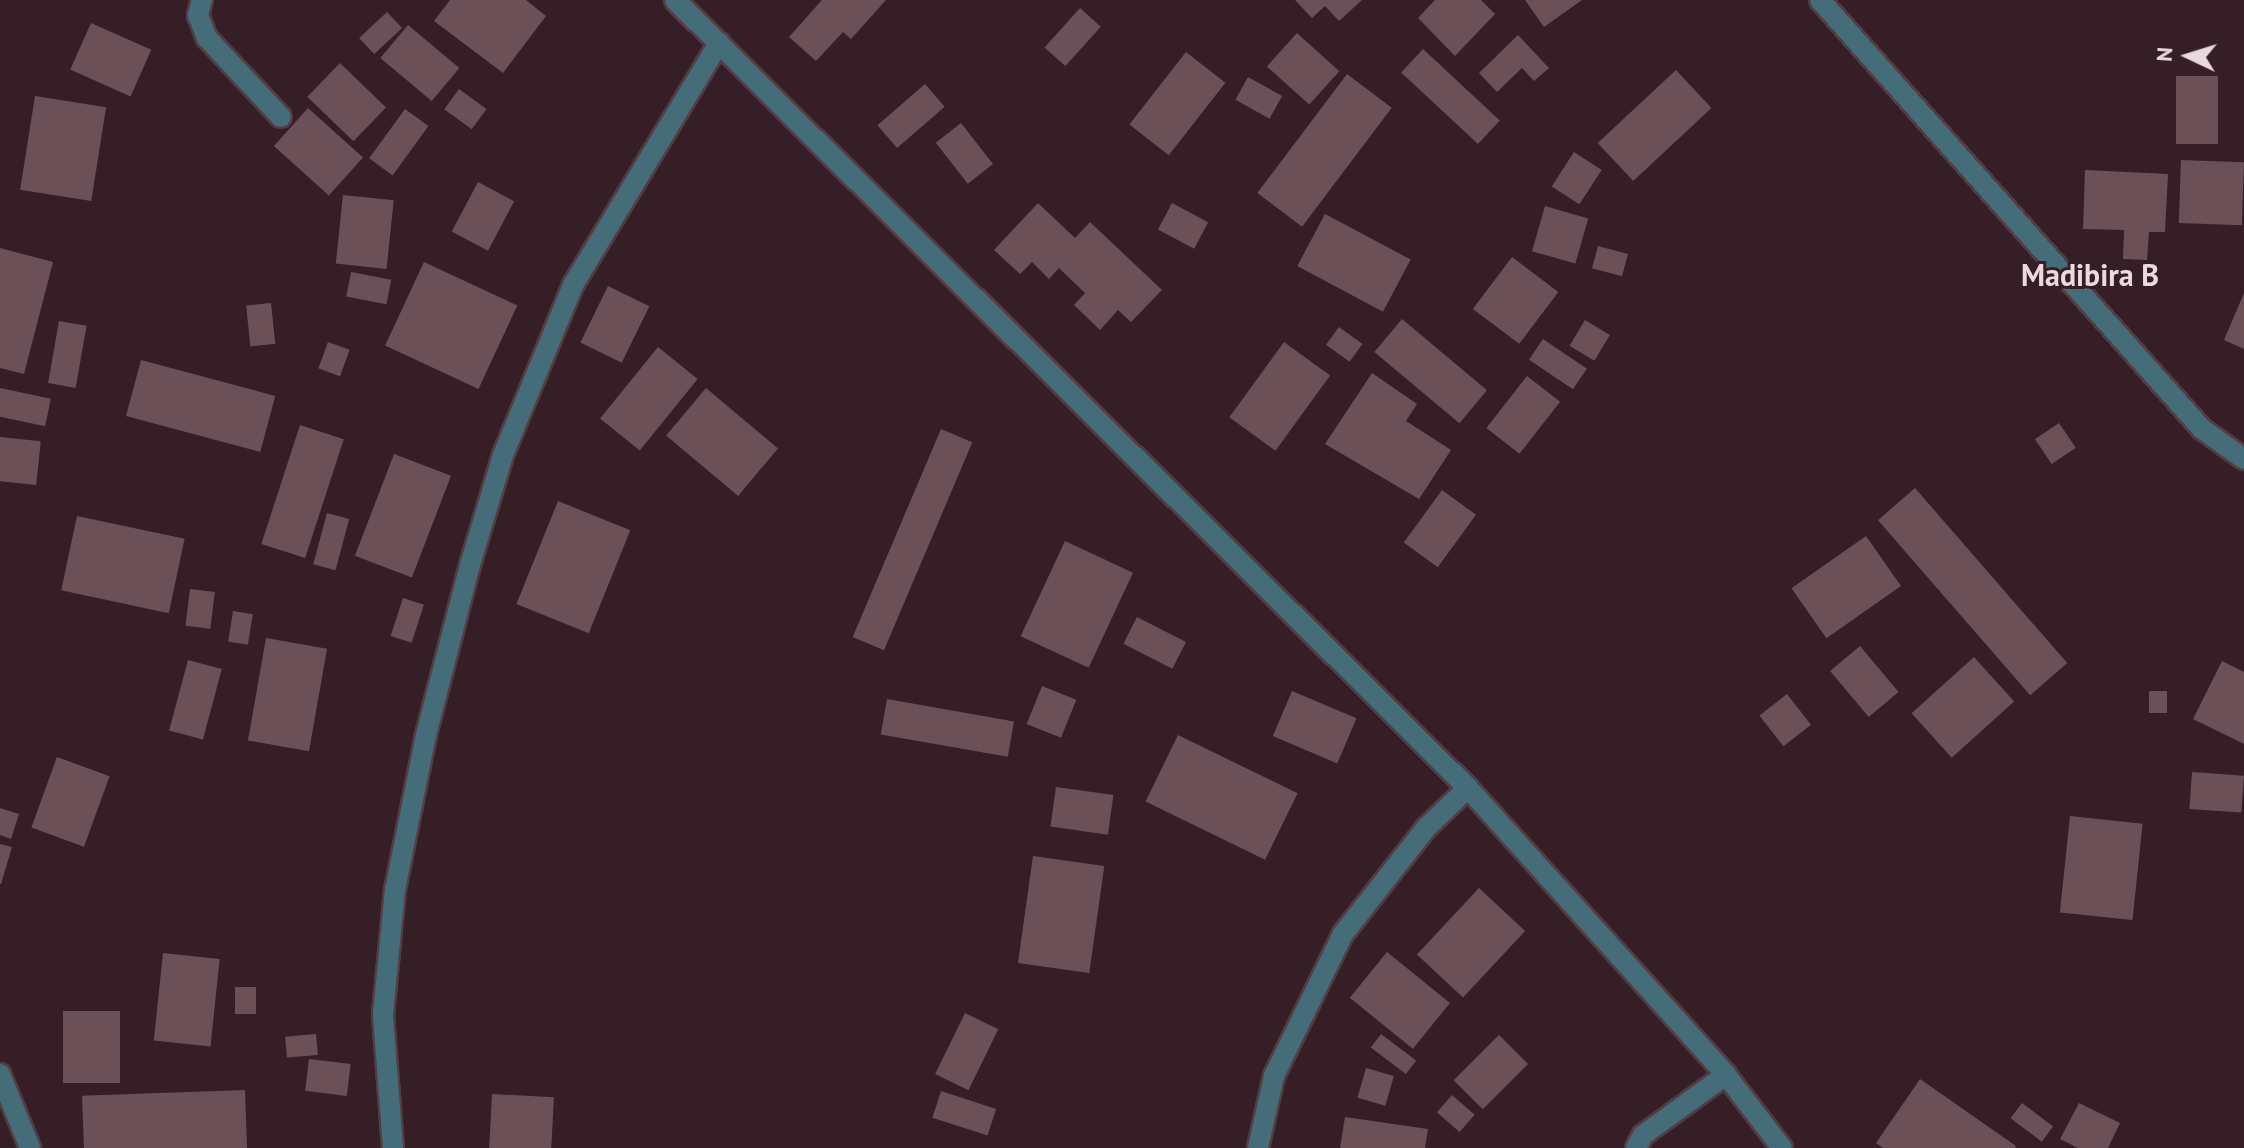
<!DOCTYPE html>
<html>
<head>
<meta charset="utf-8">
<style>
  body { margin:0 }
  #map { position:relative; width:2244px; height:1148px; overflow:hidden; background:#361e26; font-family:"PT Sans",sans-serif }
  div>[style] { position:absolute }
  .building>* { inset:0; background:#6c5058; transform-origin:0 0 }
  .roads { filter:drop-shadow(2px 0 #533c43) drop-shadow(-2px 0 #533c43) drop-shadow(0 2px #533c43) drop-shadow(0 -2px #533c43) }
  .minor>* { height:20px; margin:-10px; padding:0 10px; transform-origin:10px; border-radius:10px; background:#456c79 }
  span { translate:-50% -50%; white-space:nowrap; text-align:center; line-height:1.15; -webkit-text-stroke:6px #361e26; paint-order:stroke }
  .quarter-label { font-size:30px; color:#ead9de; font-weight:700 }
  .north { position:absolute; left:2148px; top:16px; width:80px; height:80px; -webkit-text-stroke:6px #361e26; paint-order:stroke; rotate:274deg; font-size:22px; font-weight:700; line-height:32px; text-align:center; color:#ead9de }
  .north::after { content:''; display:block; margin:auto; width:28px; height:36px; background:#ead9de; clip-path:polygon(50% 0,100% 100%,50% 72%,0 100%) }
</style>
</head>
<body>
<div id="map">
  <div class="building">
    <i style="clip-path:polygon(450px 0,526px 0,546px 16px,503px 73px,434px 21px)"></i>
    <i style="clip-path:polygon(822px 0,886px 0,851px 39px,843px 32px,816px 61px,789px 37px)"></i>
    <i style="clip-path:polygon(1295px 0,1362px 0,1339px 21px,1325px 6px,1312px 18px)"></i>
    <i style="clip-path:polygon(1435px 0,1481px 0,1495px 14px,1455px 56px,1418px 18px)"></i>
    <i style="clip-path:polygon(1525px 0,1582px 0,1544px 27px)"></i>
    <i style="left:1080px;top:8px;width:28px;height:53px;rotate:42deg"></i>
    <i style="left:387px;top:12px;width:22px;height:38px;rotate:47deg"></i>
    <i style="left:91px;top:23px;width:66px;height:51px;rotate:24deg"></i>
    <i style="left:408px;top:25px;width:67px;height:43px;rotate:40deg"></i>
    <i style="left:1297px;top:33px;width:57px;height:45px;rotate:42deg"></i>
    <i style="clip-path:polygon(1518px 35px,1549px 68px,1534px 81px,1522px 68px,1497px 92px,1479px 73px)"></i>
    <i style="left:1423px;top:49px;width:105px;height:32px;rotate:43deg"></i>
    <i style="left:1186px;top:52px;width:50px;height:92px;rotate:38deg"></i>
    <i style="left:340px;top:63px;width:64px;height:47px;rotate:44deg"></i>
    <i style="left:1676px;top:70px;width:52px;height:107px;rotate:47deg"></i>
    <i style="left:1347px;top:74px;width:56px;height:149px;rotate:37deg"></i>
    <i style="left:2176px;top:76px;width:42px;height:68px"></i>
    <i style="left:1248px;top:77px;width:39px;height:26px;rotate:29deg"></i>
    <i style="left:925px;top:84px;width:30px;height:63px;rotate:49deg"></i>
    <i style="left:459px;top:89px;width:34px;height:25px;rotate:36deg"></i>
    <i style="left:35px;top:96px;width:72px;height:95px;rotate:9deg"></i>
    <i style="left:308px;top:108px;width:74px;height:51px;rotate:42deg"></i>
    <i style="left:405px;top:109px;width:29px;height:61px;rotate:36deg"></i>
    <i style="left:961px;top:123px;width:52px;height:32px;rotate:52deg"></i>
    <i style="left:1574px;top:152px;width:33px;height:41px;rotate:33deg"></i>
    <i style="left:2181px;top:160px;width:63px;height:63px;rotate:2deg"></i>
    <i style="clip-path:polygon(2085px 170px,2168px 174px,2165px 232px,2149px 232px,2147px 260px,2123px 259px,2124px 230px,2083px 229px)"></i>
    <i style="left:478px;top:182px;width:41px;height:56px;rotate:28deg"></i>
    <i style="left:343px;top:195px;width:51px;height:69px;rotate:6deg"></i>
    <i style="clip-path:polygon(1038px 203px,1075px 238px,1090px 222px,1162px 290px,1131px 322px,1118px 310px,1100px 330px,1074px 305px,1085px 293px,1059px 268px,1049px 279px,1032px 262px,1020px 274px,994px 250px)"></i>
    <i style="left:1172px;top:203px;width:41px;height:30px;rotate:28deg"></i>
    <i style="left:1545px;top:206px;width:45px;height:47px;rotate:16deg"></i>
    <i style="left:1325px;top:214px;width:97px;height:59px;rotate:28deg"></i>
    <i style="left:1598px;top:246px;width:31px;height:23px;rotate:15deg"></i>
    <i style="clip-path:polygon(0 248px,53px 262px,24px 374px,0 368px)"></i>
    <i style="left:1512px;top:257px;width:58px;height:65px;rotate:37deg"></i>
    <i style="left:424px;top:262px;width:103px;height:92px;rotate:25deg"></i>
    <i style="left:351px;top:272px;width:41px;height:25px;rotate:11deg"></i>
    <i style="left:608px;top:286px;width:46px;height:63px;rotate:26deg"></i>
    <i style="clip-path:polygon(2244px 293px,2244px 349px,2224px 340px)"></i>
    <i style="left:271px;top:303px;width:41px;height:25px;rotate:84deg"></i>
    <i style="left:1402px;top:319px;width:111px;height:43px;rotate:40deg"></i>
    <i style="left:1585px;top:320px;width:29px;height:30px;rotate:31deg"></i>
    <i style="left:59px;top:321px;width:28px;height:63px;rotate:10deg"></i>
    <i style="left:1339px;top:327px;width:29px;height:22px;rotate:36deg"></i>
    <i style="left:1543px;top:339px;width:53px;height:25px;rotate:34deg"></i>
    <i style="left:328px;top:342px;width:23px;height:28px;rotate:20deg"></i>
    <i style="left:1284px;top:342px;width:57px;height:93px;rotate:36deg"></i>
    <i style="left:658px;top:347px;width:51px;height:92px;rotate:39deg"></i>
    <i style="left:141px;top:360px;width:139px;height:58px;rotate:15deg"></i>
    <i style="clip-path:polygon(1372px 373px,1417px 404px,1406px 421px,1451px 450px,1419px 499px,1325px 444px)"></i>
    <i style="left:1527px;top:376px;width:42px;height:66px;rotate:38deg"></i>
    <i style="left:0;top:388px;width:52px;height:28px;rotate:12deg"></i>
    <i style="left:706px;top:388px;width:94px;height:62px;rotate:40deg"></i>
    <i style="left:2059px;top:423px;width:30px;height:29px;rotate:56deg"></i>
    <i style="left:300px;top:425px;width:46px;height:125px;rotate:18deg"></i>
    <i style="left:941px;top:429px;width:34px;height:226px;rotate:23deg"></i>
    <i style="left:0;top:437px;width:41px;height:44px;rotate:6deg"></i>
    <i style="left:394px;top:454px;width:61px;height:109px;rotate:21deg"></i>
    <i style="left:1915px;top:488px;width:232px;height:49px;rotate:49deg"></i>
    <i style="left:1442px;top:490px;width:42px;height:65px;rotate:36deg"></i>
    <i style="left:558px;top:501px;width:78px;height:111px;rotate:22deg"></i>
    <i style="left:327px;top:513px;width:23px;height:53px;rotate:15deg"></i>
    <i style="left:77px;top:516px;width:110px;height:76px;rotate:12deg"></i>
    <i style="left:1866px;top:536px;width:61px;height:91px;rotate:55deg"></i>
    <i style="left:1065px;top:541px;width:75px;height:105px;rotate:25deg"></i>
    <i style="left:190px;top:589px;width:25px;height:37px;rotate:7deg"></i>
    <i style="left:403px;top:598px;width:22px;height:40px;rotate:18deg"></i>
    <i style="left:233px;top:611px;width:20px;height:31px;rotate:9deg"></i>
    <i style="left:1137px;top:617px;width:55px;height:30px;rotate:27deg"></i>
    <i style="left:266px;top:638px;width:62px;height:104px;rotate:10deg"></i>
    <i style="left:1860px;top:646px;width:60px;height:39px;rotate:50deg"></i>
    <i style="left:1974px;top:657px;width:60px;height:84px;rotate:48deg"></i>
    <i style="left:188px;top:660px;width:35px;height:73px;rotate:15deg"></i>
    <i style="clip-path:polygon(2222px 661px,2244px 672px,2244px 744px,2193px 719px)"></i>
    <i style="left:1042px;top:686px;width:37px;height:41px;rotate:22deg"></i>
    <i style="left:1292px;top:691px;width:70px;height:49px;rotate:23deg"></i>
    <i style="left:2149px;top:691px;width:18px;height:22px"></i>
    <i style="left:1787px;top:694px;width:39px;height:35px;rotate:52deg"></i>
    <i style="left:887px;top:699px;width:129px;height:36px;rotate:10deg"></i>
    <i style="left:1178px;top:735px;width:133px;height:74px;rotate:26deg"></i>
    <i style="left:57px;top:757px;width:56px;height:75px;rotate:20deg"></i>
    <i style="left:2192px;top:772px;width:52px;height:37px;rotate:4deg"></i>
    <i style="left:1056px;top:787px;width:58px;height:40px;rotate:8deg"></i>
    <i style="clip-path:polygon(0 808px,19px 814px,11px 839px,0 835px)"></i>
    <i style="left:2070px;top:816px;width:73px;height:97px;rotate:6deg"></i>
    <i style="clip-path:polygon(0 844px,12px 847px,1px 884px,0 884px)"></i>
    <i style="left:1033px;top:856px;width:72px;height:108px;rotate:8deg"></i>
    <i style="left:1479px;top:888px;width:63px;height:91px;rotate:43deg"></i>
    <i style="left:1387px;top:952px;width:81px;height:59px;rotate:39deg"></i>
    <i style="left:163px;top:953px;width:57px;height:88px;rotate:6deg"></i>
    <i style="left:235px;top:987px;width:21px;height:27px"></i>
    <i style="left:63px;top:1011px;width:57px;height:72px"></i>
    <i style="left:965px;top:1013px;width:37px;height:68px;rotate:26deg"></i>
    <i style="left:316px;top:1034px;width:21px;height:31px;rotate:85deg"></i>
    <i style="left:1381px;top:1034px;width:44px;height:17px;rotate:37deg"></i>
    <i style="left:1499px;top:1035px;width:41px;height:64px;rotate:45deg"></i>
    <i style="left:309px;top:1059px;width:42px;height:32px;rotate:7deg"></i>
    <i style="left:1366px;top:1068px;width:29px;height:31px;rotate:16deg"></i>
    <i style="clip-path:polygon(1920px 1079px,2016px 1146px,2015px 1148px,1883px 1148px,1876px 1143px)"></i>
    <i style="left:245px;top:1090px;width:58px;height:163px;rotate:88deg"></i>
    <i style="left:941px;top:1091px;width:58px;height:28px;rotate:18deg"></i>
    <i style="left:492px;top:1094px;width:62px;height:54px;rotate:3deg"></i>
    <i style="left:1452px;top:1095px;width:30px;height:23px;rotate:41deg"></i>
    <i style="left:2022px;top:1103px;width:39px;height:19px;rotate:37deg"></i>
    <i style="clip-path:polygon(2079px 1103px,2120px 1123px,2108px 1148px,2078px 1148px,2060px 1139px)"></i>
    <i style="clip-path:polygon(1345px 1117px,1428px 1129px,1425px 1148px,1340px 1148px)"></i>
  </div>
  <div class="roads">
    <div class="minor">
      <i style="left:202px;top:0;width:16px;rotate:105deg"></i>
      <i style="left:198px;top:15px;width:25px;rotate:69deg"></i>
      <i style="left:207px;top:38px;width:108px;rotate:46.9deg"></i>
      <i style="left:675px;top:0;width:1118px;rotate:44.82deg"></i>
      <i style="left:1468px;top:788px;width:386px;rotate:48deg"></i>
      <i style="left:1726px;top:1075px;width:92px;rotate:52.5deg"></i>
      <i style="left:1820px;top:0;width:574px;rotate:48.32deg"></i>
      <i style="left:2202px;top:429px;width:52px;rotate:35.5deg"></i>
      <i style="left:0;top:1074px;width:80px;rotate:67.9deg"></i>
      <i style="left:393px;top:1148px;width:134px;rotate:-94.3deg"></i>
      <i style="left:383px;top:1014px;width:125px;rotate:-84.5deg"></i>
      <i style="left:395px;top:890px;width:158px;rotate:-78.7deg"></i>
      <i style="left:426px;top:735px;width:176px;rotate:-75.5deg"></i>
      <i style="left:470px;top:565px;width:115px;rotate:-73.3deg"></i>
      <i style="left:503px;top:455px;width:184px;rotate:-67.6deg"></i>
      <i style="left:573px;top:285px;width:283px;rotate:-58.9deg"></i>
      <i style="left:1258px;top:1148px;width:74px;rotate:-77.5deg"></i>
      <i style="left:1274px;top:1076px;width:158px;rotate:-64.1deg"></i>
      <i style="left:1343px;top:934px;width:135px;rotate:-51.9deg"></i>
      <i style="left:1426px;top:828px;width:58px;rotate:-43.6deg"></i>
      <i style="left:1636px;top:1148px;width:15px;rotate:-62deg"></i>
      <i style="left:1643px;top:1135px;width:102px;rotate:-35.9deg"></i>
    </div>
  </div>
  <div class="quarter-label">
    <span style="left:2090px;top:275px">Madibira B</span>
  </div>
  <div class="north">N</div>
</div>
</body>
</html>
